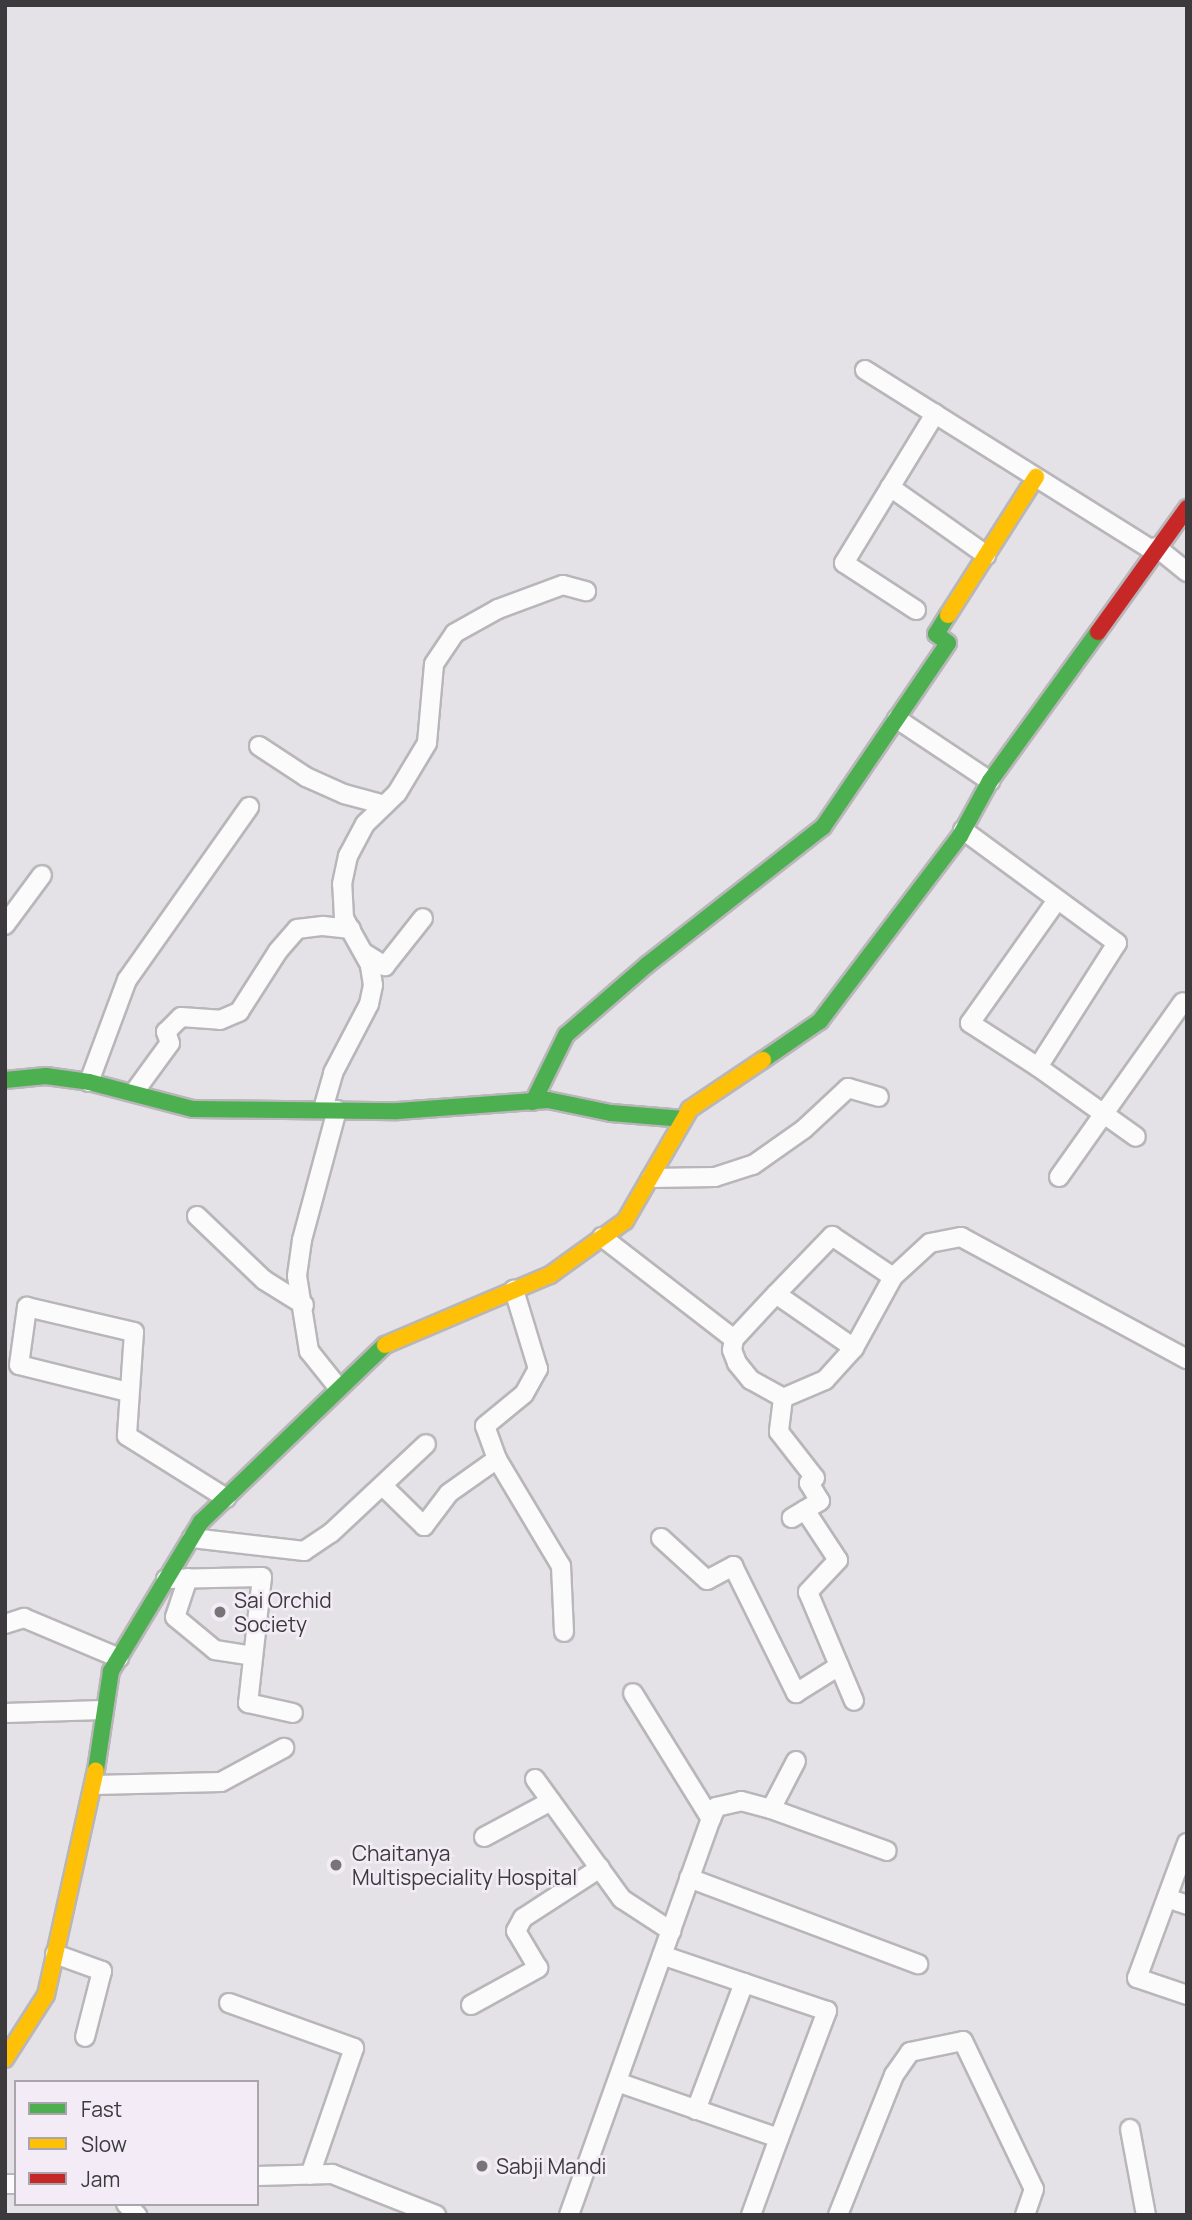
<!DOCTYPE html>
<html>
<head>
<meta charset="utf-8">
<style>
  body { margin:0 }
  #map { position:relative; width:1192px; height:2220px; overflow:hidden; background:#e5e2e7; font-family:Manrope,sans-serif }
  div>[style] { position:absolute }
  .roads { filter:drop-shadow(2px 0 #b9b6ba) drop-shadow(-2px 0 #b9b6ba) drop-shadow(0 2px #b9b6ba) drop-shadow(0 -2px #b9b6ba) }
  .street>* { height:18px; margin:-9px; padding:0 9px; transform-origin:9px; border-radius:9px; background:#fbfbfb }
  .fast>* { height:16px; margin:-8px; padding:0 8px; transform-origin:8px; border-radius:8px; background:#4caf50 }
  .slow>* { height:16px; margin:-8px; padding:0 8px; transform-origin:8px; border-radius:8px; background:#ffc107 }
  .jam>* { height:16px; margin:-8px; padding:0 8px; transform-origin:8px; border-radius:8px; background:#c62828 }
  .dots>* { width:19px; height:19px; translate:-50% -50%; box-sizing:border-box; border:4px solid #f3ecf7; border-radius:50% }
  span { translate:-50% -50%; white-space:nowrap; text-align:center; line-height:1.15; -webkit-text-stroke:5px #f3ecf7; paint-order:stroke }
  .poi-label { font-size:21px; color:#3d3a3e }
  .left { translate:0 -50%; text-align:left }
  .frame { position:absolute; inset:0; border:7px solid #3d3a3e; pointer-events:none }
  .legend { position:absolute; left:14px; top:2080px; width:245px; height:126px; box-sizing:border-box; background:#f3ecf7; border:2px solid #aaa5ad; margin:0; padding:9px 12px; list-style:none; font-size:21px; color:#3d3a3e }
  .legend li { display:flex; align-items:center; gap:14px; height:35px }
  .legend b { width:35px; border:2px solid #aaa5ad }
</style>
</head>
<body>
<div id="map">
  <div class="roads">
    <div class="street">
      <i style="left:865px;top:370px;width:340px;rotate:32.1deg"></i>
      <i style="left:890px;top:487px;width:118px;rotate:35.3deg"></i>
      <i style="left:1156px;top:547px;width:40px;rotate:39deg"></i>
      <i style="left:916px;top:610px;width:86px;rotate:-146.9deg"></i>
      <i style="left:844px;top:563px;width:175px;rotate:-58.6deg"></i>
      <i style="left:897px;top:719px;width:112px;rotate:33.7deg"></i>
      <i style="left:259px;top:746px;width:56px;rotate:33.4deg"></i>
      <i style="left:306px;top:777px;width:42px;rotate:24.1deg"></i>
      <i style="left:344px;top:794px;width:42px;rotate:15deg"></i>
      <i style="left:963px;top:830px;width:191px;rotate:36.3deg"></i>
      <i style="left:1117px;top:943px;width:147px;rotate:122.5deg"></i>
      <i style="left:1038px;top:1067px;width:120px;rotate:35.5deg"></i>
      <i style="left:5px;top:925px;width:62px;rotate:-53.5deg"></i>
      <i style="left:364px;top:953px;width:25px;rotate:32deg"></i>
      <i style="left:385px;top:966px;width:61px;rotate:-51.6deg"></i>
      <i style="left:1038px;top:1067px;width:81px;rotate:-147.1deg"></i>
      <i style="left:970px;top:1023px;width:151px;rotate:-54.7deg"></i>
      <i style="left:89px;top:1082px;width:109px;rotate:-69.6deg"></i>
      <i style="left:127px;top:980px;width:212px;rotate:-54.8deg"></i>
      <i style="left:135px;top:1091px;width:59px;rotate:-53.9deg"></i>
      <i style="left:170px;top:1043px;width:12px;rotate:-110deg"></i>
      <i style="left:166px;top:1032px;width:21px;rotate:-45deg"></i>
      <i style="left:181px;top:1017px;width:39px;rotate:4deg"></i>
      <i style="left:220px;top:1020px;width:21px;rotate:-23deg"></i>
      <i style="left:239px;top:1012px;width:72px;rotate:-57.4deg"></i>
      <i style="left:278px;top:951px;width:29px;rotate:-49deg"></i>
      <i style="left:297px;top:929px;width:26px;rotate:-7deg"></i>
      <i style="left:323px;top:926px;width:28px;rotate:6deg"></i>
      <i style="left:323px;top:1109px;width:37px;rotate:-74deg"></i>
      <i style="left:333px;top:1073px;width:78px;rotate:-62.4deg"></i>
      <i style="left:369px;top:1004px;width:19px;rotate:-78deg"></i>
      <i style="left:373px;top:985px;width:20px;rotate:-99deg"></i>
      <i style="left:370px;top:965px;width:54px;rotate:-119deg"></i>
      <i style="left:344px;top:918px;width:34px;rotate:-93deg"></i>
      <i style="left:342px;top:884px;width:29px;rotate:-78deg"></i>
      <i style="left:348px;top:856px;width:36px;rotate:-62deg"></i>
      <i style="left:365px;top:824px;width:45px;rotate:-44.1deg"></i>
      <i style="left:397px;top:793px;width:58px;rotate:-59deg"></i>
      <i style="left:427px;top:743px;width:79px;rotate:-84.9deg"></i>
      <i style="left:434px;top:664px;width:37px;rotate:-56deg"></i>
      <i style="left:455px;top:633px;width:49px;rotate:-29.2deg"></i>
      <i style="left:498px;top:609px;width:69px;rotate:-20.3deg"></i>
      <i style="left:563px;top:585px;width:24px;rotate:15deg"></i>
      <i style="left:337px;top:1110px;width:135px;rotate:105.1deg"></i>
      <i style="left:302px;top:1240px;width:36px;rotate:98deg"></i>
      <i style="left:297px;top:1276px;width:76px;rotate:80.9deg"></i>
      <i style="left:309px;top:1351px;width:45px;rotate:51.3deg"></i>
      <i style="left:1059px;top:1177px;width:214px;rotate:-54.7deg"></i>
      <i style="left:651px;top:1178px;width:64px;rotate:-0.9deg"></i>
      <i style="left:715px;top:1177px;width:40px;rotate:-18deg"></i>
      <i style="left:753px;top:1165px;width:62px;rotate:-35.2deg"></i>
      <i style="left:804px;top:1129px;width:60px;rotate:-43deg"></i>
      <i style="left:848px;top:1088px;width:32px;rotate:16deg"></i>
      <i style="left:197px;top:1216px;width:93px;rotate:43.7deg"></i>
      <i style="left:264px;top:1280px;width:47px;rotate:32deg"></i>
      <i style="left:602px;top:1237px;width:167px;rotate:37.7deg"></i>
      <i style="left:734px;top:1339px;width:62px;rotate:-47deg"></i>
      <i style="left:776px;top:1294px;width:95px;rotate:34.7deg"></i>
      <i style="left:854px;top:1348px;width:81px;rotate:-61.2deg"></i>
      <i style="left:893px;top:1277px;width:50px;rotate:-42.6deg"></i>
      <i style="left:930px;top:1243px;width:32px;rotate:-11deg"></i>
      <i style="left:961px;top:1237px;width:257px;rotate:28.4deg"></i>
      <i style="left:776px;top:1294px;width:81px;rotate:-46deg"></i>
      <i style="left:832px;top:1236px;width:73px;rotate:33.9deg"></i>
      <i style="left:734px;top:1339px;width:11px;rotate:100deg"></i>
      <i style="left:732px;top:1350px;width:14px;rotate:69deg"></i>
      <i style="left:737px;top:1363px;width:22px;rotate:51deg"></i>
      <i style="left:751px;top:1380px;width:37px;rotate:29deg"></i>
      <i style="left:783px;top:1398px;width:46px;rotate:-23.2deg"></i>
      <i style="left:825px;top:1380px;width:43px;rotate:-47.8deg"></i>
      <i style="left:128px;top:1392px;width:112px;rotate:-166.1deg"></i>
      <i style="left:19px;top:1365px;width:59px;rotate:-82.1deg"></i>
      <i style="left:27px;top:1307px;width:110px;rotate:13.2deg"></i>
      <i style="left:134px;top:1332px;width:104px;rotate:93.9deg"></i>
      <i style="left:127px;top:1436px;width:117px;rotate:32.1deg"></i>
      <i style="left:783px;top:1398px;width:34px;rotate:97deg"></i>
      <i style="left:779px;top:1432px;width:58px;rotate:52deg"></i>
      <i style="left:815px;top:1478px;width:8px;rotate:140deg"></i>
      <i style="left:809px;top:1483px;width:21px;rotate:59deg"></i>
      <i style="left:820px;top:1501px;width:33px;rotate:149deg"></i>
      <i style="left:497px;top:1459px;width:35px;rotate:-110deg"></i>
      <i style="left:485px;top:1426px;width:50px;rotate:-39.4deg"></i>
      <i style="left:524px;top:1394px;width:29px;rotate:-61deg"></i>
      <i style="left:538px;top:1369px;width:83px;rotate:-106.9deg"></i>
      <i style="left:384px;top:1487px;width:56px;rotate:44.3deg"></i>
      <i style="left:424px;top:1526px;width:41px;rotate:-52.9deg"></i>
      <i style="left:449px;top:1493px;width:59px;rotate:-35.3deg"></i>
      <i style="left:497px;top:1459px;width:125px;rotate:59.1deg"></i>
      <i style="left:561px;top:1566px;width:66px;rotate:87.4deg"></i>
      <i style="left:805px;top:1510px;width:60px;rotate:56.6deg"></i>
      <i style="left:838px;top:1560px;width:44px;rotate:133.2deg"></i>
      <i style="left:808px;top:1592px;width:118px;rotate:67.1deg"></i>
      <i style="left:192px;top:1538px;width:113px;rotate:6.6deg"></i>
      <i style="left:304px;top:1551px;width:32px;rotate:-34deg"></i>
      <i style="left:331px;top:1533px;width:130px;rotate:-43.1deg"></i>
      <i style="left:661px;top:1538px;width:62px;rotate:42.4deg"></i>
      <i style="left:707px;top:1580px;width:30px;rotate:-28deg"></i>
      <i style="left:733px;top:1566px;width:142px;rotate:63.6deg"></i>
      <i style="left:796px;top:1693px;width:51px;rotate:-32.1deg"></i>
      <i style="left:188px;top:1578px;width:41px;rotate:108.4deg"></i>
      <i style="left:175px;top:1617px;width:52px;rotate:39.5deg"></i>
      <i style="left:215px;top:1650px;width:38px;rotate:9deg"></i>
      <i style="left:166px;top:1579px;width:96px;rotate:-1.2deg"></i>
      <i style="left:262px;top:1577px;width:127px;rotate:96.3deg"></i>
      <i style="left:248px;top:1703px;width:46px;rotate:12.5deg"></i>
      <i style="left:5px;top:1624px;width:20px;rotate:-18deg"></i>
      <i style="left:24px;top:1618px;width:103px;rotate:22.8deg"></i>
      <i style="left:5px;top:1713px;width:98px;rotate:-1.8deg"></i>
      <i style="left:535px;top:1779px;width:148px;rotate:54.1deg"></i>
      <i style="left:622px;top:1899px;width:59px;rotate:33.1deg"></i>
      <i style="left:94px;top:1785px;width:127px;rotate:-1.4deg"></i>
      <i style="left:221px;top:1782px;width:72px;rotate:-28.4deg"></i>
      <i style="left:771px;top:1809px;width:123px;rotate:19.9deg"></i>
      <i style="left:711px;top:1819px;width:13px;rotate:-67deg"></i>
      <i style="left:716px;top:1807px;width:26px;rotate:-13deg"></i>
      <i style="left:741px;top:1801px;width:31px;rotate:15deg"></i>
      <i style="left:771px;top:1809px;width:54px;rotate:-62.5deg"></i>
      <i style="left:484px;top:1837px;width:76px;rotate:-28.2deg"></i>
      <i style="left:1187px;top:1843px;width:144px;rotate:110.3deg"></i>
      <i style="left:1137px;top:1978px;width:53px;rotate:18.8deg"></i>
      <i style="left:689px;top:1878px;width:245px;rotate:20.6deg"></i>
      <i style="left:1167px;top:1898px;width:21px;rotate:19deg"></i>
      <i style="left:55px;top:1954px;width:50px;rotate:19.9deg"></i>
      <i style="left:102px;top:1971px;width:68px;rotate:104.4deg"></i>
      <i style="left:229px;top:2003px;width:133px;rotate:19.8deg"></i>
      <i style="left:354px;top:2048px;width:134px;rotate:109.1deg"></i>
      <i style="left:471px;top:2005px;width:77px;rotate:-28.9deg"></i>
      <i style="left:538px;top:1968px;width:43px;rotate:-120.7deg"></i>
      <i style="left:516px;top:1931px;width:15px;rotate:-62deg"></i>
      <i style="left:523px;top:1918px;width:92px;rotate:-33deg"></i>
      <i style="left:617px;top:2082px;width:171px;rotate:19.1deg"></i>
      <i style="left:779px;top:2138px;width:136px;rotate:-69.3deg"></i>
      <i style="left:827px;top:2011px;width:174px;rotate:-161.3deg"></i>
      <i style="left:696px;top:2110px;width:136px;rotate:-69.3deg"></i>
      <i style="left:1130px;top:2129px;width:87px;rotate:79.5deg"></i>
      <i style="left:257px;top:2176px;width:75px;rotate:-1.5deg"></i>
      <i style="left:332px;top:2174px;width:112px;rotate:21.5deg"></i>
      <i style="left:5px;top:2184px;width:11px"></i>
      <i style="left:126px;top:2204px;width:16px;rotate:45deg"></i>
      <i style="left:569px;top:2215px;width:421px;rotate:-70.3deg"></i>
      <i style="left:711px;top:1819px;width:148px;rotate:-121.8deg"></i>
      <i style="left:751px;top:2215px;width:82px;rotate:-70deg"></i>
      <i style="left:838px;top:2215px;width:151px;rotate:-68.2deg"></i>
      <i style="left:894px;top:2075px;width:28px;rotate:-55deg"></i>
      <i style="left:910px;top:2052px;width:54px;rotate:-11.7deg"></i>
      <i style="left:963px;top:2041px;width:164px;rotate:64.4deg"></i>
      <i style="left:1034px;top:2189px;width:28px;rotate:109deg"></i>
    </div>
    <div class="fast">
      <i style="left:763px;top:1060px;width:69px;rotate:-34.4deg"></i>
      <i style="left:820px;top:1021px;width:232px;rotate:-52.9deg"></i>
      <i style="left:960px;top:836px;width:63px;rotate:-61.4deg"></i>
      <i style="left:990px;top:781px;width:184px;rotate:-54.1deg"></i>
      <i style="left:5px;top:1080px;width:41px;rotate:-5.6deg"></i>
      <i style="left:46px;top:1076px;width:43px;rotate:7.9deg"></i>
      <i style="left:89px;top:1082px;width:107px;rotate:14.6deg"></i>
      <i style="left:193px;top:1109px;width:205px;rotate:0.6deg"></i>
      <i style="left:398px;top:1111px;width:150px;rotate:-4.2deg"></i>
      <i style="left:548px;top:1100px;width:64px;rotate:11.7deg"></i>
      <i style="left:611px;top:1113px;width:73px;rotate:4.7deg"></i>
      <i style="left:533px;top:1102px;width:75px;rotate:-63.8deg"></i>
      <i style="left:566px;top:1035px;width:108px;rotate:-40.9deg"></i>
      <i style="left:648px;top:964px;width:222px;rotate:-38.1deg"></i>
      <i style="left:823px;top:827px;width:222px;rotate:-55.8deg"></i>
      <i style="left:948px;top:643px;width:15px;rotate:-143deg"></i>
      <i style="left:936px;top:634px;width:22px;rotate:-58deg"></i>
      <i style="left:96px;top:1770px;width:100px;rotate:-81.4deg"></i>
      <i style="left:111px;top:1671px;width:174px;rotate:-58.9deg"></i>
      <i style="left:201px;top:1522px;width:255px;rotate:-43.9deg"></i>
    </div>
    <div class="slow">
      <i style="left:948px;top:615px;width:164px;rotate:-57.5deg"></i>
      <i style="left:385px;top:1345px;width:179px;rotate:-23deg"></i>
      <i style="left:550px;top:1275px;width:92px;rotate:-35.8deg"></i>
      <i style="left:625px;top:1221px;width:129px;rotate:-59.9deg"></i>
      <i style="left:690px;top:1109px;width:88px;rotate:-33.9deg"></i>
      <i style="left:5px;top:2059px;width:76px;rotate:-57.4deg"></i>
      <i style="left:46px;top:1995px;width:230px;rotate:-77.5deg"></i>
    </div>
    <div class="jam">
      <i style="left:1098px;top:632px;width:153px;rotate:-54.3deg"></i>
    </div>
  </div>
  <div class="dots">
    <i style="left:220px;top:1612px;background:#787579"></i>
    <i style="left:336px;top:1865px;background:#787579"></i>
    <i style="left:482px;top:2166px;background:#787579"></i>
  </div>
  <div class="poi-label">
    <span class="left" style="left:234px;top:1612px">Sai Orchid<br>Society</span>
    <span class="left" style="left:352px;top:1865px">Chaitanya<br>Multispeciality Hospital</span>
    <span class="left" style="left:496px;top:2166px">Sabji Mandi</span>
  </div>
  <div class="frame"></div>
  <ul class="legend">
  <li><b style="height:9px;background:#4caf50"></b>Fast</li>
  <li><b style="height:9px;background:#ffc107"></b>Slow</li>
  <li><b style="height:9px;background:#c62828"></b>Jam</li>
  </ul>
</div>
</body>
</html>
